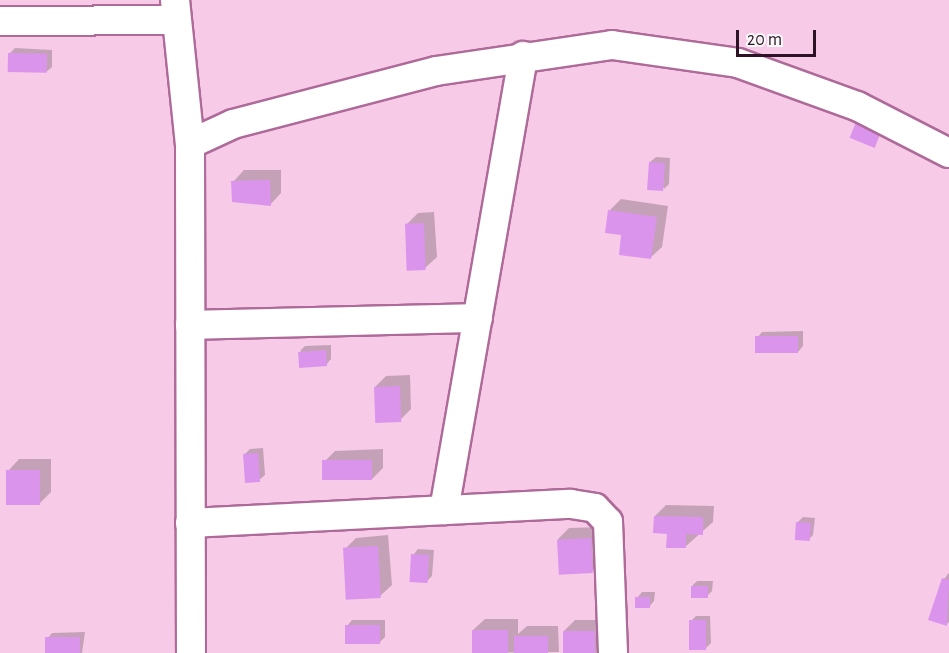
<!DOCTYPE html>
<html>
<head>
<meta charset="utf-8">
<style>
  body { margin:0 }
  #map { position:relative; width:949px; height:653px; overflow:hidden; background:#f7cae7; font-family:"Alegreya Sans",sans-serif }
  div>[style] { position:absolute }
  .shadow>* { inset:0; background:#0003 }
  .building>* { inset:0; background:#da94ec; transform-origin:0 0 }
  .roads { filter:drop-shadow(2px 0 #ae6a99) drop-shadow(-2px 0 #ae6a99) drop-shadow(0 2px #ae6a99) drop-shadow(0 -2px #ae6a99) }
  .street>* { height:28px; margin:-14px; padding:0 14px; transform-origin:14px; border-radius:14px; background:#fff }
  span { translate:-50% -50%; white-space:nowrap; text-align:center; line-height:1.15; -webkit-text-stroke:6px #fafafa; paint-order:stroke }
  .scale { position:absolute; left:736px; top:30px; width:80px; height:27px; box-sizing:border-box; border:3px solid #2e1326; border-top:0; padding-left:8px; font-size:18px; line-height:21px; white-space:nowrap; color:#2e1326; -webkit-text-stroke:4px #fafafa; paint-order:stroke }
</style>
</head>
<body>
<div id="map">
  <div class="shadow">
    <i style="clip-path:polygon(15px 48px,52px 50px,52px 67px,46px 72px,9px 54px)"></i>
    <i style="clip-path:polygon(656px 157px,670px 158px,669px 184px,664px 189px,650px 162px)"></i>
    <i style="clip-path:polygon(244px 170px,281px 170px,281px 193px,270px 205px,233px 182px)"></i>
    <i style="clip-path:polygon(621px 199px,668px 206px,662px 247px,650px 258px,623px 234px,610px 210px)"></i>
    <i style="clip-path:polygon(434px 212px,437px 257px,425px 268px,407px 224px,418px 213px)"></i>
    <i style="clip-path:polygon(803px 331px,803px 346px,798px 352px,757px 338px,762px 332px)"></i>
    <i style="clip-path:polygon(331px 345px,331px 359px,326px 365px,300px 351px,305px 346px)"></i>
    <i style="clip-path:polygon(410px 375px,411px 409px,400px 420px,375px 387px,386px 376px)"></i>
    <i style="clip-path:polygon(263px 448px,265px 475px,259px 480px,245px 454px,250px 449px)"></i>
    <i style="clip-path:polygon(383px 449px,383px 468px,372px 479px,324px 462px,335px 451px)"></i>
    <i style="clip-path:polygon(19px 459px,51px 459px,51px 492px,39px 504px,8px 471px)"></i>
    <i style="clip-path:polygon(666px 505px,714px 506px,713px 522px,685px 547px,655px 516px)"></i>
    <i style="clip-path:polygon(803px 517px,815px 518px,813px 535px,808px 540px,798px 522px)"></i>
    <i style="clip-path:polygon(602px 527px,604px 560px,592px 571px,558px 539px,569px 528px)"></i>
    <i style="clip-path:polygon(388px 535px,392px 585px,380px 596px,345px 549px,356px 538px)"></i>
    <i style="clip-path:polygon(418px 549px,434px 550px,432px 576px,427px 581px,413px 555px)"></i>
    <i style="clip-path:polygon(949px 573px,949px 622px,947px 624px,944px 579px)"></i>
    <i style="clip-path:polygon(697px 581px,713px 581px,712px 591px,707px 596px,692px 586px)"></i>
    <i style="clip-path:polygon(642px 592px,655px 592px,654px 601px,649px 607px,637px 598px)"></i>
    <i style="clip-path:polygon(696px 616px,710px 616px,711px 643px,706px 648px,691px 621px)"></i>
    <i style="clip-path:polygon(485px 619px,518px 619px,518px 634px,527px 626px,558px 626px,559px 652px,473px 653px,473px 630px)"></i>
    <i style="clip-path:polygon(352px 620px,385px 620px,385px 637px,380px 642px,347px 626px)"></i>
    <i style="clip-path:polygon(575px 620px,606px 620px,605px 653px,564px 653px,564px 631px)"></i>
    <i style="clip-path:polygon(85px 632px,82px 653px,47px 653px,47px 639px,52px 633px)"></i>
  </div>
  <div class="building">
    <i style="left:8px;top:53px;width:39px;height:19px;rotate:1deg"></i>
    <i style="left:856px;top:122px;width:27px;height:17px;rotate:22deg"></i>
    <i style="left:649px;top:162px;width:16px;height:28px;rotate:4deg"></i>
    <i style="clip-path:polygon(270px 180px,271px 206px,232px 202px,231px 181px)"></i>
    <i style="clip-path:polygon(608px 210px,657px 217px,651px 259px,619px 255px,621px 235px,605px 233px)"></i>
    <i style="left:424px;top:223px;width:47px;height:19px;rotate:88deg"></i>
    <i style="left:798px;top:336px;width:17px;height:43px;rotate:90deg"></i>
    <i style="left:326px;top:350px;width:16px;height:28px;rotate:86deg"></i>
    <i style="left:400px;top:386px;width:36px;height:26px;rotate:88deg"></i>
    <i style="left:258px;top:453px;width:29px;height:15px;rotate:86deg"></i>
    <i style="left:372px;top:460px;width:20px;height:50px;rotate:90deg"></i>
    <i style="left:6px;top:470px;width:34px;height:35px"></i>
    <i style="clip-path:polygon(654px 516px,703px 517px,703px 535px,686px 534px,686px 548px,666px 548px,667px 534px,653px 533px)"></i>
    <i style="left:796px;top:522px;width:15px;height:18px;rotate:4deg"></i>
    <i style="left:591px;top:538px;width:35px;height:34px;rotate:87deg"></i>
    <i style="left:378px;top:546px;width:52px;height:35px;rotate:87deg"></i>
    <i style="left:411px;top:554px;width:18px;height:28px;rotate:3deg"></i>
    <i style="clip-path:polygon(942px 578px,949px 580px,947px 626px,928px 620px)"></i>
    <i style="left:691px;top:586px;width:17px;height:12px"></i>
    <i style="left:635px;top:597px;width:15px;height:11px"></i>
    <i style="left:689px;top:620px;width:17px;height:30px"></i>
    <i style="left:345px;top:625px;width:35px;height:19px"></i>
    <i style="left:472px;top:630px;width:36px;height:23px"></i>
    <i style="left:563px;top:631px;width:32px;height:22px"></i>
    <i style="left:548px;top:636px;width:17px;height:34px;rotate:90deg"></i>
    <i style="left:80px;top:637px;width:16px;height:35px;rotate:90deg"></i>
  </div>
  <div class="roads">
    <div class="street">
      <i style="left:175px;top:0;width:145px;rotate:84.1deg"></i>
      <i style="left:190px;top:144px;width:509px;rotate:89.89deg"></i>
      <i style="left:0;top:21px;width:176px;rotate:-0.3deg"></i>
      <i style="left:190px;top:144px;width:47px;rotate:-24.9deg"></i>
      <i style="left:233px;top:124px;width:210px;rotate:-14.6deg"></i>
      <i style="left:436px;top:71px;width:178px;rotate:-8.4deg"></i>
      <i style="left:612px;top:45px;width:127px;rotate:8.1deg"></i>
      <i style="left:738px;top:63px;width:127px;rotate:19.9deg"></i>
      <i style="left:857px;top:106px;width:103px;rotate:27.1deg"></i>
      <i style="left:190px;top:325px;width:288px;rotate:-1.4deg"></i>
      <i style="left:444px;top:510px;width:461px;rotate:-80.1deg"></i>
      <i style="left:190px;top:523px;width:381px;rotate:-2.9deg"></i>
      <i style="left:571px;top:504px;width:24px;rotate:9deg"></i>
      <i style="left:595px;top:508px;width:19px;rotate:47deg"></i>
      <i style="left:608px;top:522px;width:131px;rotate:87.8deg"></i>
    </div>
  </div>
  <div class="scale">20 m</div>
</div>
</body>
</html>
